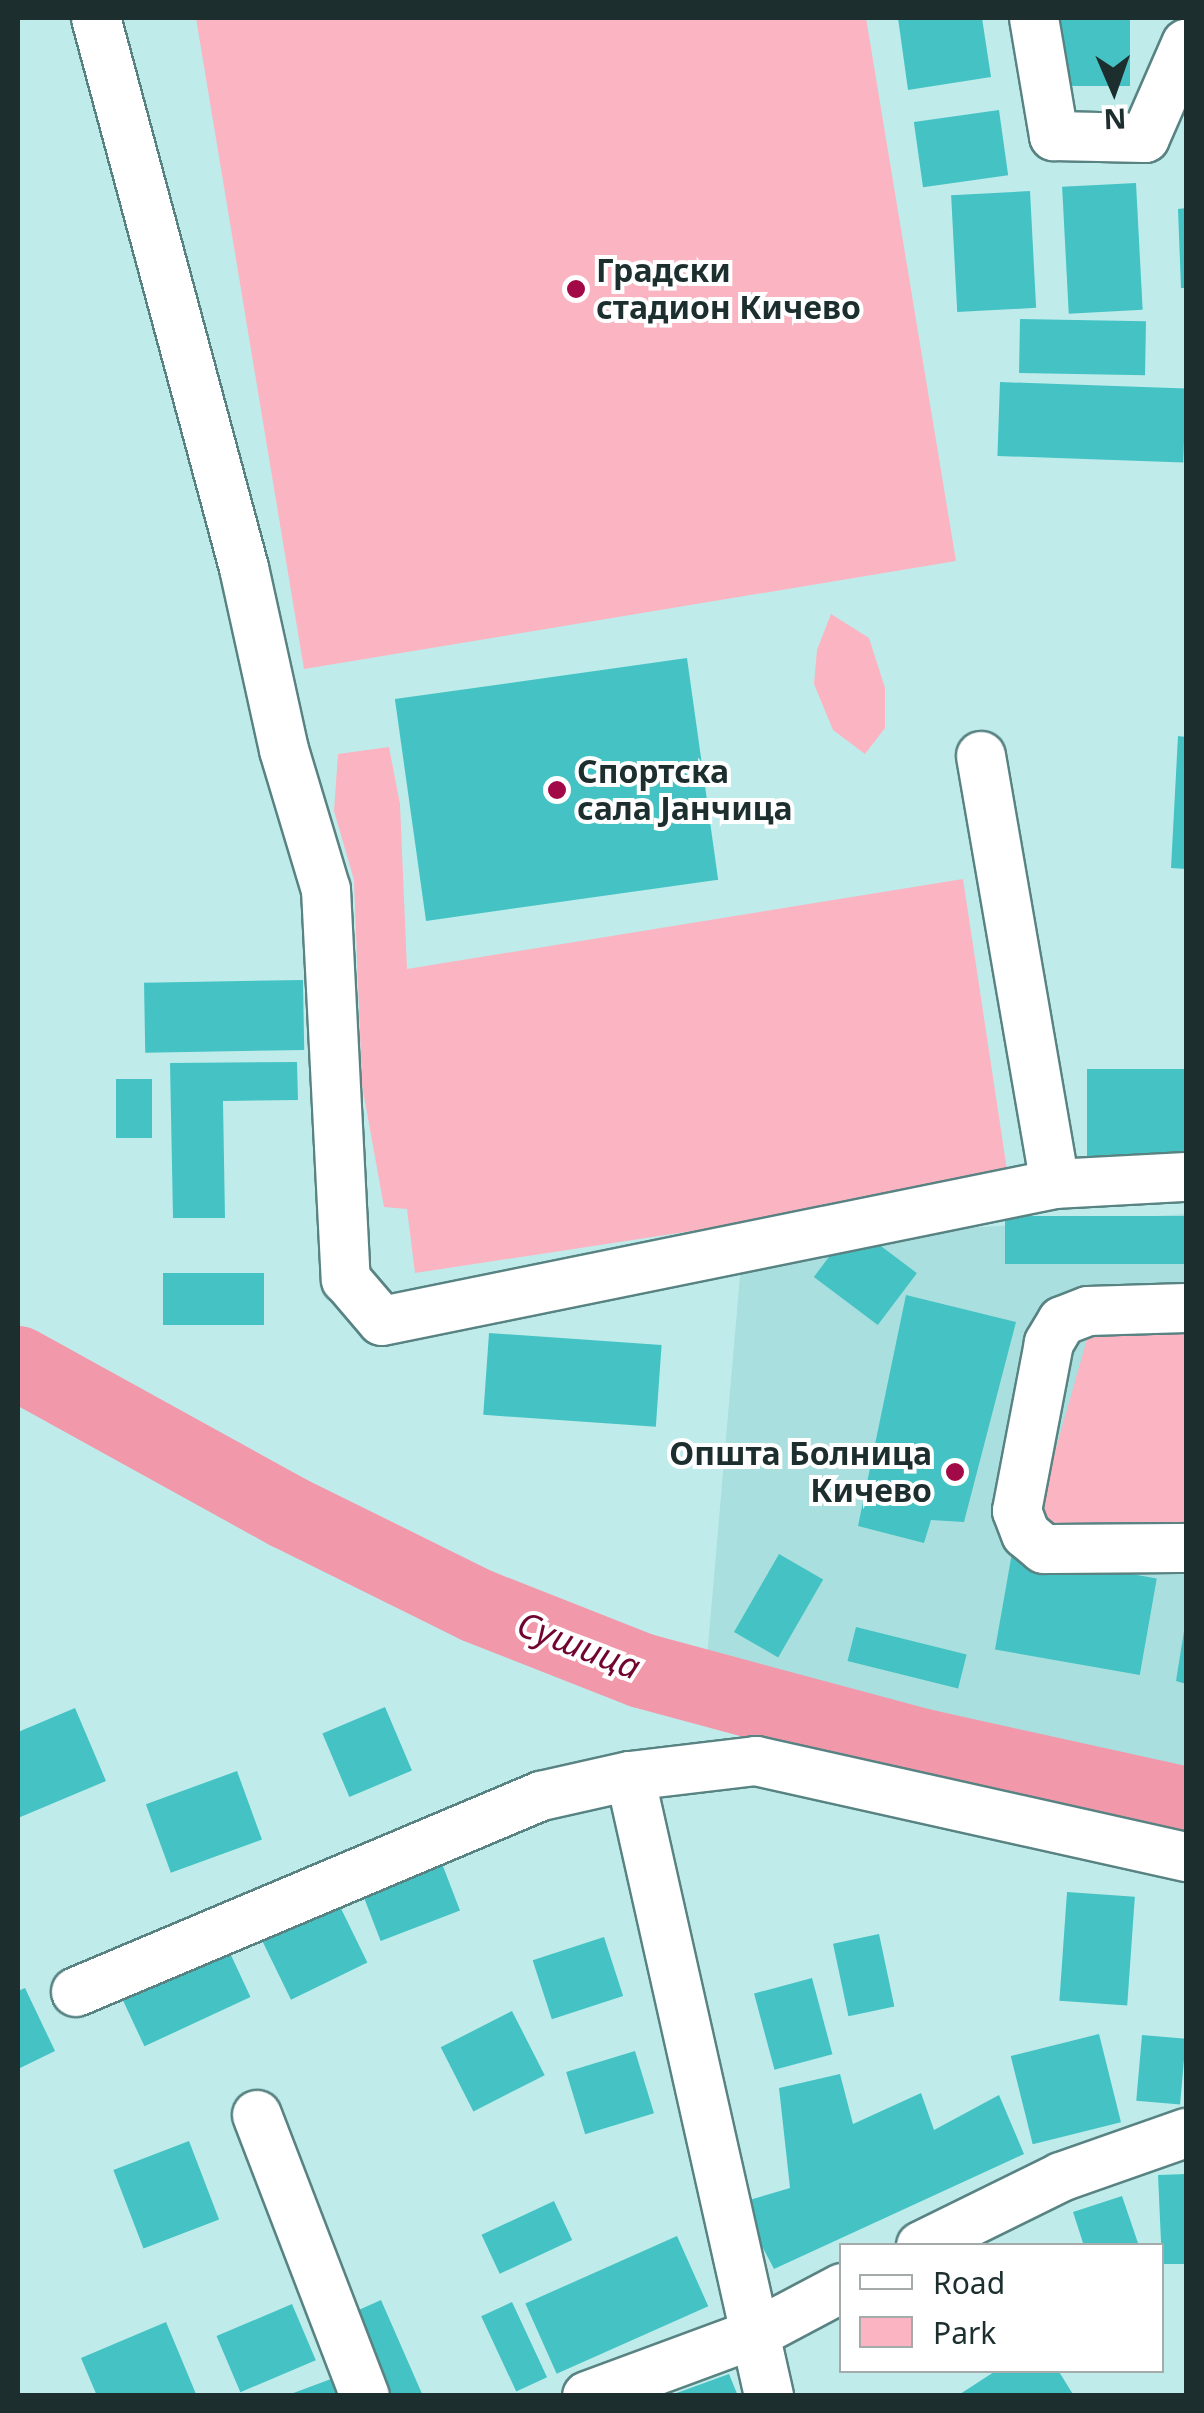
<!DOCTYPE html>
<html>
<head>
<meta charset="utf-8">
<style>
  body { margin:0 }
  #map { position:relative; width:1204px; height:2413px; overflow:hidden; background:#bfeceb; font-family:"Noto Sans",sans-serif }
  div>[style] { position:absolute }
  .built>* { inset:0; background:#a9dfde }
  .green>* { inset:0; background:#fbb4c1 }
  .river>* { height:75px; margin:-37.5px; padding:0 37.5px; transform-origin:37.5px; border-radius:37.5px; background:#f198aa }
  .building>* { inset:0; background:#45c3c4; transform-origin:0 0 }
  .roads { filter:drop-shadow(2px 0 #598383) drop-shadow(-2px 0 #598383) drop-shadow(0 2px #598383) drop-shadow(0 -2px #598383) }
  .minor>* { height:48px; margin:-24px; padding:0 24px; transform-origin:24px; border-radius:24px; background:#fff }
  .dots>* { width:28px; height:28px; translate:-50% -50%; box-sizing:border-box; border:5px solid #fff; border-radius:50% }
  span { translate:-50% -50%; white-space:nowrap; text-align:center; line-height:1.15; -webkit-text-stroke:8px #fff; paint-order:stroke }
  .poi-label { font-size:32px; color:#1d2e2e; font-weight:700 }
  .left { translate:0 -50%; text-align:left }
  .right { translate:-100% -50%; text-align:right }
  .water-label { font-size:35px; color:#720530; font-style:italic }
  .frame { position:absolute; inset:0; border:20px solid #1d2e2e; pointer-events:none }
  .legend { position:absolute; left:839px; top:2243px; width:325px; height:130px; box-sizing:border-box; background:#fff; border:2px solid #a5abab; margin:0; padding:12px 18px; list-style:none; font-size:30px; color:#1d2e2e }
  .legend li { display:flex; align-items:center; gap:20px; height:50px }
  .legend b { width:50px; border:2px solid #a5abab }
  .north { position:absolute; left:1064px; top:40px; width:100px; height:100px; -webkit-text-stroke:8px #fff; paint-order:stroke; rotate:178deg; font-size:28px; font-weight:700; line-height:40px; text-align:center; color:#1d2e2e }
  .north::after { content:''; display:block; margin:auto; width:35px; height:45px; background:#1d2e2e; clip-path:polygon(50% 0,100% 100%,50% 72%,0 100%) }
</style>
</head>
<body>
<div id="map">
  <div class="built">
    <i style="clip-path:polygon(1186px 1214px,1186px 1784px,705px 1681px,741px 1264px,935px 1230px)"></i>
  </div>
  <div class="green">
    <i style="clip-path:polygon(196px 18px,866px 18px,956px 561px,304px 669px)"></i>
    <i style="clip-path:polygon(831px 614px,869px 638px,885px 688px,885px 728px,865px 754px,833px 730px,814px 684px,817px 650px)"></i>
    <i style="clip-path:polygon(389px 747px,400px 804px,407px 969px,963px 879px,1009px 1183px,415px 1273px,407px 1209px,384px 1207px,362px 1085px,354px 880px,334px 811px,338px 754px)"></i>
    <i style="clip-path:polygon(1186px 1315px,1186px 1536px,1032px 1533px,1091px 1325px)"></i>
  </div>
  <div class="river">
    <i style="left:18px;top:1363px;width:308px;rotate:28.9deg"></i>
    <i style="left:288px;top:1512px;width:210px;rotate:26.3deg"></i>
    <i style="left:476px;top:1605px;width:177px;rotate:21.5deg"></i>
    <i style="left:641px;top:1670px;width:292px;rotate:15.1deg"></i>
    <i style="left:923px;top:1746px;width:269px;rotate:12.4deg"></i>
  </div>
  <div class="building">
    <i style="clip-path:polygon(898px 18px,982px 18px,991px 77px,908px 90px)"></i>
    <i style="left:1055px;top:18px;width:75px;height:68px"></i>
    <i style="left:999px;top:110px;width:66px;height:86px;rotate:82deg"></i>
    <i style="left:1136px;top:183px;width:127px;height:74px;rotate:87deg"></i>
    <i style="left:1030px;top:191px;width:117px;height:79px;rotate:87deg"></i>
    <i style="clip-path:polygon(1186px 208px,1186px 288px,1181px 288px,1178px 209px)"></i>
    <i style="left:1020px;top:319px;width:126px;height:54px;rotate:1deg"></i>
    <i style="left:1000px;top:382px;width:186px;height:74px;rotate:2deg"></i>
    <i style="left:687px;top:658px;width:224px;height:295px;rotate:82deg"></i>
    <i style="clip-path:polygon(1178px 736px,1186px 737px,1186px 869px,1171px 868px)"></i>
    <i style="left:303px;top:980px;width:70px;height:159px;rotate:89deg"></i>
    <i style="clip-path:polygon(297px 1062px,298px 1100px,223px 1101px,225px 1218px,173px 1218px,170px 1063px)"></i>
    <i style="left:1186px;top:1069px;width:94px;height:99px;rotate:90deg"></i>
    <i style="left:116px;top:1079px;width:36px;height:59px"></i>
    <i style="left:1186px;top:1216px;width:48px;height:181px;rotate:90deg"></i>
    <i style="left:853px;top:1225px;width:80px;height:65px;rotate:37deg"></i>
    <i style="left:264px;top:1273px;width:52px;height:101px;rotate:90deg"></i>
    <i style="clip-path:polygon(906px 1295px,1016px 1322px,964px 1522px,931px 1520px,924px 1543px,858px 1526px)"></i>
    <i style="left:489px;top:1333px;width:173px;height:82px;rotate:4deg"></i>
    <i style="left:1012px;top:1553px;width:147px;height:98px;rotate:10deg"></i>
    <i style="left:779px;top:1554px;width:51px;height:90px;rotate:30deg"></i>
    <i style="left:856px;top:1627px;width:114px;height:35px;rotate:14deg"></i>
    <i style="clip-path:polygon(1184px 1631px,1186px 1632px,1186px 1684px,1176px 1681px)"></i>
    <i style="left:385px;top:1707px;width:69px;height:68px;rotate:67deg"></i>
    <i style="clip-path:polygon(75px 1708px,106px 1781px,18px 1818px,18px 1732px)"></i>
    <i style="left:237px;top:1771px;width:73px;height:97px;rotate:70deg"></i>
    <i style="left:436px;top:1848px;width:67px;height:85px;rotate:69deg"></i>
    <i style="left:331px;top:1888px;width:83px;height:85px;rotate:64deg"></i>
    <i style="left:1067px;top:1892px;width:68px;height:109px;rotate:4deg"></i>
    <i style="left:879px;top:1934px;width:74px;height:47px;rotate:78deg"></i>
    <i style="left:604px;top:1937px;width:62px;height:75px;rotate:72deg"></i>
    <i style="left:223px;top:1938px;width:65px;height:117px;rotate:65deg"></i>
    <i style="left:812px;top:1978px;width:79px;height:60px;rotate:75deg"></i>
    <i style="clip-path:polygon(25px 1988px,55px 2051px,18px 2069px,18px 1991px)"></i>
    <i style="left:512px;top:2011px;width:72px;height:80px;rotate:63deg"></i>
    <i style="left:1099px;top:2034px;width:91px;height:91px;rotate:76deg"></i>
    <i style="left:1142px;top:2035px;width:44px;height:66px;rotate:5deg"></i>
    <i style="left:635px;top:2051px;width:65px;height:72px;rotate:73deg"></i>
    <i style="clip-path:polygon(840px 2074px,853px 2124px,921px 2093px,934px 2130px,999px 2095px,1024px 2154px,774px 2269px,739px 2203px,790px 2188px,779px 2088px)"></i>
    <i style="left:189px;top:2141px;width:84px;height:81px;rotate:69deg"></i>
    <i style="clip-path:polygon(1186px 2174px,1186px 2264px,1162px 2264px,1158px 2175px)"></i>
    <i style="clip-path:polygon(1122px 2196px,1139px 2246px,1084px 2246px,1073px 2212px)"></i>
    <i style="left:554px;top:2201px;width:43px;height:80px;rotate:65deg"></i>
    <i style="left:677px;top:2236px;width:77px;height:166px;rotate:66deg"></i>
    <i style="clip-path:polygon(381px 2300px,423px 2396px,377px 2396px,343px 2317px)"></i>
    <i style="left:512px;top:2302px;width:83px;height:34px;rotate:65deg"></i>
    <i style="left:292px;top:2304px;width:61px;height:82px;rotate:67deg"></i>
    <i style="clip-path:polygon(166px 2322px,196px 2394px,97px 2396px,81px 2358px)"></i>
    <i style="clip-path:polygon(997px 2370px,1058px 2370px,1074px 2396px,957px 2396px)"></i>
    <i style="clip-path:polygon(729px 2374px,738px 2396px,671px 2396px,671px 2395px)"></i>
    <i style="clip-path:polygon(331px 2379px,338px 2396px,288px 2396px,288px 2395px)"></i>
  </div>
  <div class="roads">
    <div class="minor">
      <i style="left:96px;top:18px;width:570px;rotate:74.94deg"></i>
      <i style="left:244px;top:568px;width:186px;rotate:77.6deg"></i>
      <i style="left:284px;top:750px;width:146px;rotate:73.3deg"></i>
      <i style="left:326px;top:890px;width:390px;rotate:87.1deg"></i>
      <i style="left:346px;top:1279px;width:55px;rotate:49.4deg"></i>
      <i style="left:382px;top:1321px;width:687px;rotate:-11.51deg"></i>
      <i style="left:1034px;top:18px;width:120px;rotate:80.4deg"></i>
      <i style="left:1054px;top:136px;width:91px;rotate:1.3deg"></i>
      <i style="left:1145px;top:138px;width:103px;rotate:-66.4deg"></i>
      <i style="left:981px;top:756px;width:434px;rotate:80.2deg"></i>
      <i style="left:1055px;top:1184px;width:131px;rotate:-3.1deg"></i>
      <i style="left:1186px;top:1308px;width:98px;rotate:178.2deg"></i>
      <i style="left:1088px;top:1311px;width:28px;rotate:159deg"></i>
      <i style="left:1062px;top:1321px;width:26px;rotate:121deg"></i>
      <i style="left:1049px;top:1343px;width:171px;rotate:100.8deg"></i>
      <i style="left:1017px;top:1511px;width:25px;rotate:69deg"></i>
      <i style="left:1026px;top:1534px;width:23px;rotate:40deg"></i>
      <i style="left:1044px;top:1549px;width:142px;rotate:-0.4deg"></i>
      <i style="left:630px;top:1776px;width:635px;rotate:77.36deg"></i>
      <i style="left:76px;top:1992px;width:505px;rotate:-22.86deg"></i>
      <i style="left:541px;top:1796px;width:91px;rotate:-12.7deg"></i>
      <i style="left:630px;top:1776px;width:127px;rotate:-6.8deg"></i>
      <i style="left:756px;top:1761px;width:441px;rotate:12.6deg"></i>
      <i style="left:257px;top:2115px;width:301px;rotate:69deg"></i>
      <i style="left:921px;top:2246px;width:156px;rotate:-26.2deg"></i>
      <i style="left:1061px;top:2177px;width:133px;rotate:-19.4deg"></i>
      <i style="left:587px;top:2396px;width:181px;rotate:-20.3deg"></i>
      <i style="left:757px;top:2333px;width:96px;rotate:-27.9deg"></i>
    </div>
  </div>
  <div class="dots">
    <i style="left:576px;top:289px;background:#a20947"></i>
    <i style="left:557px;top:790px;background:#a20947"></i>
    <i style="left:955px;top:1472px;background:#a20947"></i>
  </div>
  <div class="poi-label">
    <span class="left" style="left:596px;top:289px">Градски<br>стадион Кичево</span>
    <span class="left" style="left:577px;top:790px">Спортска<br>сала Јанчица</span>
    <span class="right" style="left:932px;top:1472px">Општа Болница<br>Кичево</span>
  </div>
  <div class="water-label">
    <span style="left:579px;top:1645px;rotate:21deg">Сушица</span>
  </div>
  <div class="frame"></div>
  <ul class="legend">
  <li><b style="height:12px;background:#fff"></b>Road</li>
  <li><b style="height:28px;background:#fbb4c1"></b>Park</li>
  </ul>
  <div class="north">N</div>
</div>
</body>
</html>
